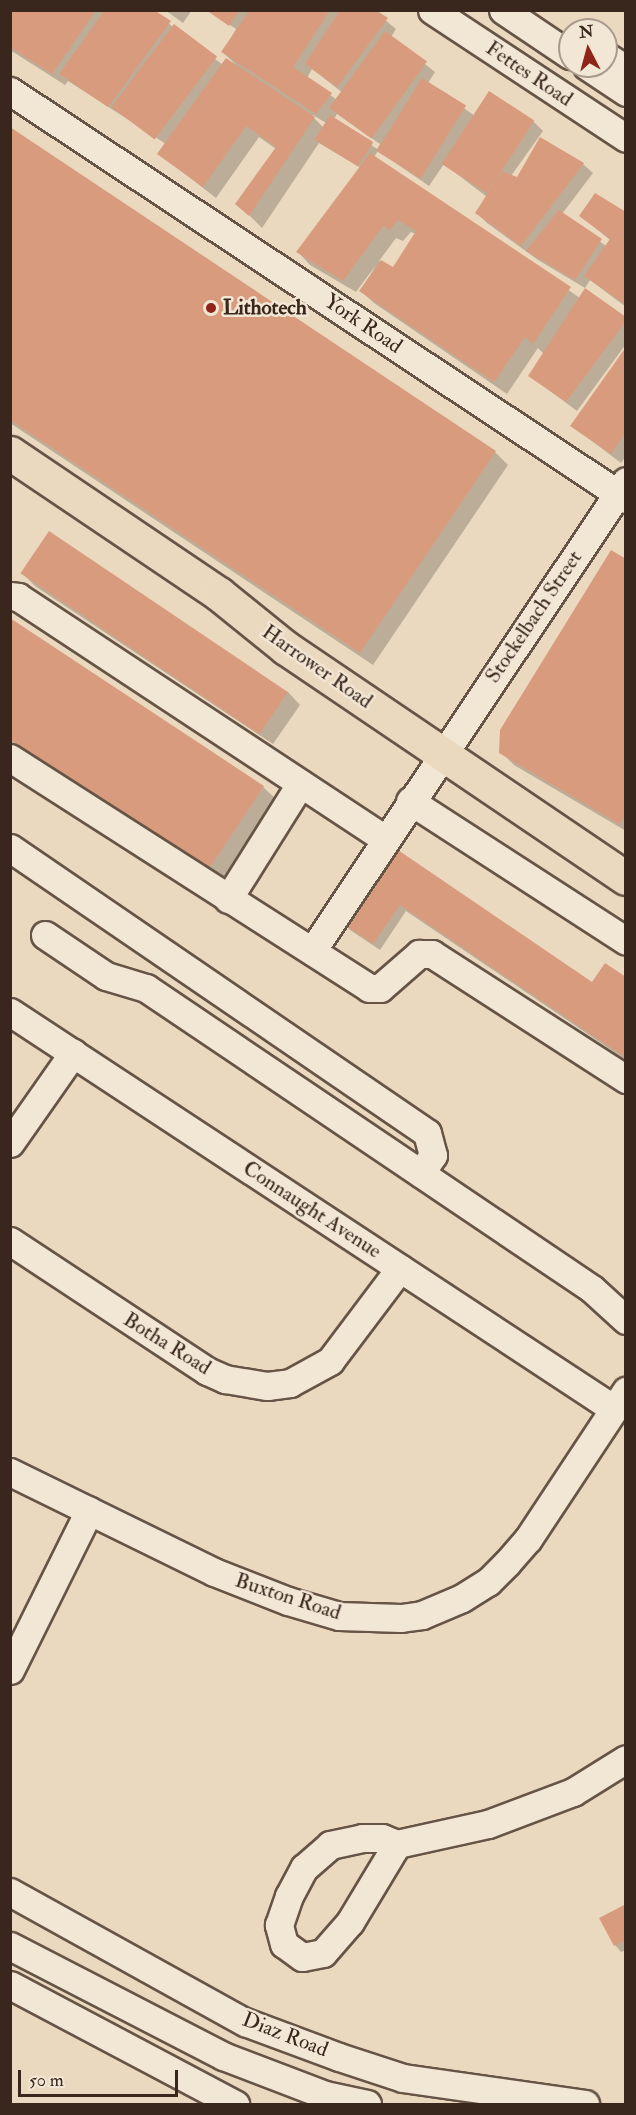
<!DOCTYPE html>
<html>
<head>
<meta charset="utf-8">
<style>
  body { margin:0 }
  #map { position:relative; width:636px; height:2115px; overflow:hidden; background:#ebd9bf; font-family:"IM FELL Double Pica",serif }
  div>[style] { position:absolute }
  .shadow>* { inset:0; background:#0003 }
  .building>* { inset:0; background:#d99b7d; transform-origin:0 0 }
  .roads { filter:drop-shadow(2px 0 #665446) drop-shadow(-2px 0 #665446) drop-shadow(0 2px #665446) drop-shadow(0 -2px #665446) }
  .minor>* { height:27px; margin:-13.5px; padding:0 13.5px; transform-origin:13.5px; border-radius:13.5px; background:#f2e6d5 }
  .major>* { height:33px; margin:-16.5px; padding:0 16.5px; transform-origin:16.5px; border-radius:16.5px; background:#ebd9bf }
  .dots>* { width:16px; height:16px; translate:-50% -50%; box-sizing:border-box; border:3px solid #f2e6d5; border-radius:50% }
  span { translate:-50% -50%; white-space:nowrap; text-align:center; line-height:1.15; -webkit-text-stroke:5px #f2e6d5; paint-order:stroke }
  .street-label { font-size:21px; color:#39271e }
  .poi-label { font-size:21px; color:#39271e; font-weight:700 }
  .left { translate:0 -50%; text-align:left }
  .frame { position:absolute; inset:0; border:12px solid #39271e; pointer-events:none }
  .north { position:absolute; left:558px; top:18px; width:60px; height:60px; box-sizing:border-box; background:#f2e6d5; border:2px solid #a89a8c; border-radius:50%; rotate:354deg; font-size:16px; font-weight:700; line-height:24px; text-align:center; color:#39271e }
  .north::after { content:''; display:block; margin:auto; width:21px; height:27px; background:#8f2418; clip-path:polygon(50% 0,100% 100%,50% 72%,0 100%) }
  .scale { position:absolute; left:18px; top:2070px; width:160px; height:27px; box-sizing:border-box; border:3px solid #39271e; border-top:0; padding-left:8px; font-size:18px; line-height:21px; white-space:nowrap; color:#39271e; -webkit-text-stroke:4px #f2e6d5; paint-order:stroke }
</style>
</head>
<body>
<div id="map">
  <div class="shadow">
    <i style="clip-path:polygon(evenodd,10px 10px,151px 10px,223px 65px,236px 65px,223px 52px,236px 29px,208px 10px,373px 10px,396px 29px,391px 37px,435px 72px,428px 83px,475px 116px,533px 121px,543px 131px,511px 176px,518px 179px,583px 164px,593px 173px,562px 214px,606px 246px,610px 240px,581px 216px,626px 214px,626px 307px,590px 280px,585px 288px,538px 260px,487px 223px,477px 213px,487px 197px,444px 164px,429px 186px,378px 151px,374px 157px,580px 298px,626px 319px,626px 344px,577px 411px,530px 376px,544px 354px,538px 348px,507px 394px,374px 303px,361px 291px,376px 265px,356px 292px,310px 265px,298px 252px,361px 168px,319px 143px,262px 228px,237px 203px,276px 149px,259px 137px,216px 198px,159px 154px,166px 144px,68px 81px,65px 85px,10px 50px,10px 10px,312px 69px,343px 93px,337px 100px,307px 78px,312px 69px,10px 10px,337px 114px,380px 144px,377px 149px,334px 119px,337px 114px,10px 10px,313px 115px,326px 123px,323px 127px,312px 116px,313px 115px,10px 10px,411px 232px,416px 234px,394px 269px,379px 261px,396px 238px,403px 241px,411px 232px)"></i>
    <i style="clip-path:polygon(165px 10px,192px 10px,183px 23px)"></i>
    <i style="clip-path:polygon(10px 128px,495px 452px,508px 465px,373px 665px,10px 423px)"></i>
    <i style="clip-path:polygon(626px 349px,626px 456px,621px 463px,572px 426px)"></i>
    <i style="clip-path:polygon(625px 561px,626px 831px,514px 765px,501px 752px)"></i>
    <i style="clip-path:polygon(22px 573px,288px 692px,300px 705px,273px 744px,35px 586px)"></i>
    <i style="clip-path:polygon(10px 621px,263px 787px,276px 799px,221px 881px,10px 742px)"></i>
    <i style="clip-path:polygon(395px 850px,593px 984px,626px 978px,626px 1060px,406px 911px,380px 950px,350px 930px,344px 923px)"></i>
    <i style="clip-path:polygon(626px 1906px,626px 1950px,621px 1952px,615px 1945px)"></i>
  </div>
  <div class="building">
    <i style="clip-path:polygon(10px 10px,96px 10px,52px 74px,10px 47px)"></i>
    <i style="clip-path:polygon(105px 10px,154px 10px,171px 21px,108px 107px,59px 74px)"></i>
    <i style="clip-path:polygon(206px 10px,240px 10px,229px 26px)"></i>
    <i style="clip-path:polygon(250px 10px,330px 10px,293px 67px,332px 93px,316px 114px,221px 52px)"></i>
    <i style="clip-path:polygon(340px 10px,376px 10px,388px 18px,337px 87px,305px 64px)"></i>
    <i style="left:174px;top:24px;width:54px;height:104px;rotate:37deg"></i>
    <i style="left:385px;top:31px;width:52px;height:95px;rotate:36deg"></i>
    <i style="clip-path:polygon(226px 58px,315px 117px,249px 216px,235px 204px,276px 147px,246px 126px,203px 187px,157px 154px)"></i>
    <i style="left:422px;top:78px;width:52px;height:86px;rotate:32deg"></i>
    <i style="left:489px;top:91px;width:54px;height:87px;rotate:33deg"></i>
    <i style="left:330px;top:115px;width:51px;height:29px;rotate:32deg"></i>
    <i style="clip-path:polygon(10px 127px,496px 451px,360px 653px,10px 420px)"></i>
    <i style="clip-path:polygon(540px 137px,584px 163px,521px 246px,475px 213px,502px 171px,517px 177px)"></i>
    <i style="clip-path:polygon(370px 153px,571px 287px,533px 344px,525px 337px,494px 382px,359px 291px,381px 260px,393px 267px,416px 231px,398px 220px,390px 230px,383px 226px,343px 281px,296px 252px)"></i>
    <i style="clip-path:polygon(595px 193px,626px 212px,626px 305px,584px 276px,610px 239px,579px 216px)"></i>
    <i style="clip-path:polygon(559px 210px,602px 239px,575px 280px,526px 251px)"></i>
    <i style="clip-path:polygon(585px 288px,626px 317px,626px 321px,566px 402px,528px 376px)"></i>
    <i style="clip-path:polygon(626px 347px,626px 432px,611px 454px,570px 426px)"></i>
    <i style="left:49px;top:531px;width:288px;height:51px;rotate:34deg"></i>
    <i style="clip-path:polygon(611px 550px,626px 559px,626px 816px,619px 824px,499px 753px,500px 730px)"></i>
    <i style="clip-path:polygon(10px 618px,264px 786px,208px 870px,10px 739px)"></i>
    <i style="clip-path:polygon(395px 848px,592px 982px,605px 963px,626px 977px,626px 1058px,400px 905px,373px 944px,342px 923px)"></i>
    <i style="clip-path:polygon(626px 1904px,626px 1940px,614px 1946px,599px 1918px)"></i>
  </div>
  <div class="roads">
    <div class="minor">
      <i style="left:432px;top:10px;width:232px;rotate:33.4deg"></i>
      <i style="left:503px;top:10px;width:81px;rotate:33.9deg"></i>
      <i style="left:606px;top:56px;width:24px;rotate:33deg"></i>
      <i style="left:587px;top:66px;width:47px;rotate:33.7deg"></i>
      <i style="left:10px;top:91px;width:739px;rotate:33.52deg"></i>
      <i style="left:10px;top:596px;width:8px;rotate:7deg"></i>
      <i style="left:18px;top:597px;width:440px;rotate:33.4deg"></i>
      <i style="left:10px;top:758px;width:426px;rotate:32.6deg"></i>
      <i style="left:369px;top:988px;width:11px"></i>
      <i style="left:380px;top:988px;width:52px;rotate:-41.1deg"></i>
      <i style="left:419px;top:954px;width:13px"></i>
      <i style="left:432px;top:954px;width:231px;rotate:32.8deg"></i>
      <i style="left:410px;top:801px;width:257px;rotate:32.9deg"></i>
      <i style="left:10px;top:848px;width:505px;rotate:34.35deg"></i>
      <i style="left:427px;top:1133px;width:23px;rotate:75deg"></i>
      <i style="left:433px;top:1155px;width:22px;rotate:124deg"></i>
      <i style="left:228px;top:899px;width:136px;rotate:-57.9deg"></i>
      <i style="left:45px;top:935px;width:73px;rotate:33.9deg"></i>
      <i style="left:106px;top:976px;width:42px;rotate:16.7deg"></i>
      <i style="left:146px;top:988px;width:538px;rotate:34.01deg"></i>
      <i style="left:592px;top:1289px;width:46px;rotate:42.4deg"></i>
      <i style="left:312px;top:951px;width:565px;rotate:-56.25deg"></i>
      <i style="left:10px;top:1012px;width:723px;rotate:33.32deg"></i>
      <i style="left:10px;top:1143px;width:110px;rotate:-55deg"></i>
      <i style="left:10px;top:1241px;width:236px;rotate:33.4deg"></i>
      <i style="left:207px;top:1371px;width:20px;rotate:24deg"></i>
      <i style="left:225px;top:1379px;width:43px;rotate:9.5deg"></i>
      <i style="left:267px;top:1386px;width:23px;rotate:-7deg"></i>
      <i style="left:290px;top:1383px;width:46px;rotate:-28.8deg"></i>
      <i style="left:330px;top:1361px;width:116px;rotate:-53deg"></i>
      <i style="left:10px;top:1472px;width:227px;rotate:26.1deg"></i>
      <i style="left:214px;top:1572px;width:79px;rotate:21.4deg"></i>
      <i style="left:288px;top:1601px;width:53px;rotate:16.4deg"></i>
      <i style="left:339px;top:1616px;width:62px;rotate:1.8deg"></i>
      <i style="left:401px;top:1618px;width:21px;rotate:-8deg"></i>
      <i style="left:422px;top:1615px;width:43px;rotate:-23deg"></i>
      <i style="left:462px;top:1598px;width:31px;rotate:-32deg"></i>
      <i style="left:488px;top:1582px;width:27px;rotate:-45deg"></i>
      <i style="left:507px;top:1563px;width:32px;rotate:-49deg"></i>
      <i style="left:528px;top:1539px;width:178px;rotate:-56.5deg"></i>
      <i style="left:10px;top:1670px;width:178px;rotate:-63.6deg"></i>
      <i style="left:397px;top:1844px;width:91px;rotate:121.1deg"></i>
      <i style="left:350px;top:1922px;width:41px;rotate:131.1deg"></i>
      <i style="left:323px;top:1953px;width:21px;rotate:169deg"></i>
      <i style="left:302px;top:1957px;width:22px;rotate:-144deg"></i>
      <i style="left:284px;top:1944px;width:20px;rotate:-105deg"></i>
      <i style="left:279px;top:1925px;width:31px;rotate:-71deg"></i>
      <i style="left:289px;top:1896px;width:32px;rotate:-62deg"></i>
      <i style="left:304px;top:1868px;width:35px;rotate:-41deg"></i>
      <i style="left:330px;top:1845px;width:33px;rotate:-12deg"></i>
      <i style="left:362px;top:1838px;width:20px"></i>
      <i style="left:382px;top:1838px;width:16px;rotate:22deg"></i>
      <i style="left:397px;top:1844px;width:93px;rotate:-12.4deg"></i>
      <i style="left:488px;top:1824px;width:91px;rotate:-20.6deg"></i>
      <i style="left:573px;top:1792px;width:62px;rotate:-31.9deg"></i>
      <i style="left:10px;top:1892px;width:269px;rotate:29deg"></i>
      <i style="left:245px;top:2022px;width:100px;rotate:20.4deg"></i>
      <i style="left:339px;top:2057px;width:67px;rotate:18.2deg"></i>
      <i style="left:403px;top:2078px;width:184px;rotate:8.1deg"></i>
      <i style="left:10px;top:1946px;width:240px;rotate:27.3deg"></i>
      <i style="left:223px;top:2056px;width:109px;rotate:20.9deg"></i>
      <i style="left:325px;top:2095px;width:43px;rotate:12.1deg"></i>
      <i style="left:10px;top:1985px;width:255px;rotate:27.9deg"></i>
    </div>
    <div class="major">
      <i style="left:10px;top:453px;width:252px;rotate:34deg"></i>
      <i style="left:219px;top:594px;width:86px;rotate:38.9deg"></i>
      <i style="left:286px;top:648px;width:410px;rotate:34.1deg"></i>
    </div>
  </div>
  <div class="dots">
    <i style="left:211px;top:308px;background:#8f2418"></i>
  </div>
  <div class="street-label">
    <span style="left:529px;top:74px;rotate:34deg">Fettes Road</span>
    <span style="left:363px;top:324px;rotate:34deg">York Road</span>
    <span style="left:534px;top:617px;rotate:-56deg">Stockelbach Street</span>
    <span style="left:317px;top:667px;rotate:35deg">Harrower Road</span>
    <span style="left:312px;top:1210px;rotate:33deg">Connaught Avenue</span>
    <span style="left:167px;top:1344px;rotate:32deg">Botha Road</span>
    <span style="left:288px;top:1597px;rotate:18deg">Buxton Road</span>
    <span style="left:285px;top:2035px;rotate:21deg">Diaz Road</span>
  </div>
  <div class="poi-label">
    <span class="left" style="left:223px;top:308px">Lithotech</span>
  </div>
  <div class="frame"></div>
  <div class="north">N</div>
  <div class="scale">50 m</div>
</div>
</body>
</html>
